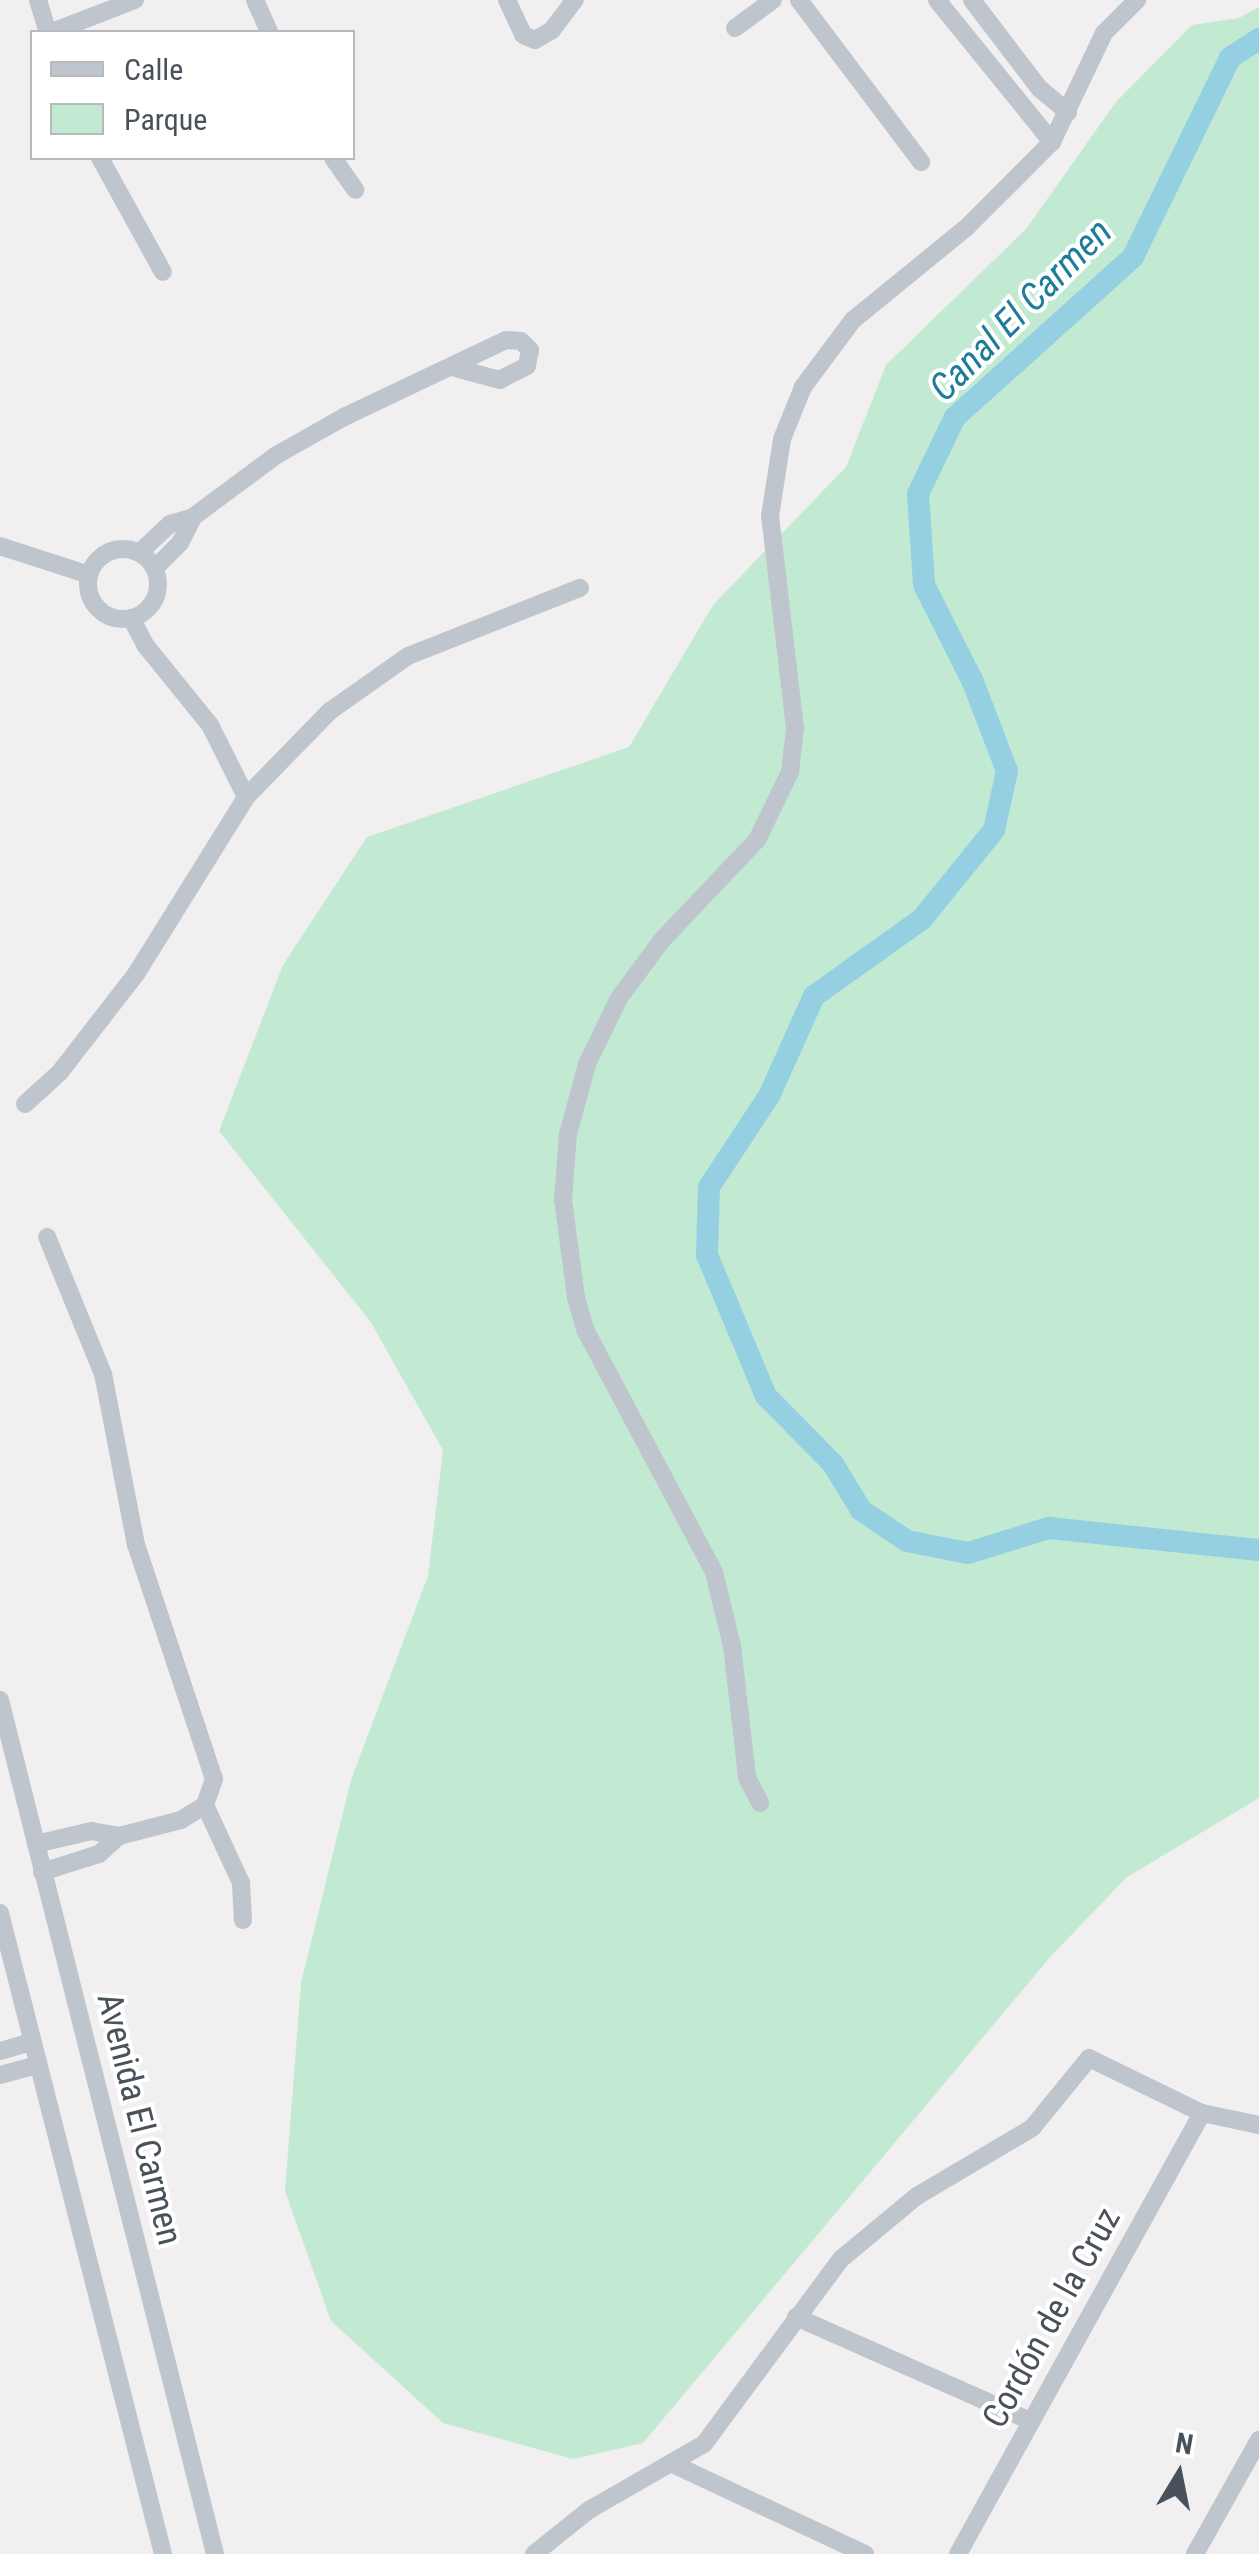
<!DOCTYPE html>
<html>
<head>
<meta charset="utf-8">
<style>
  body { margin:0 }
  #map { position:relative; width:1259px; height:2554px; overflow:hidden; background:#f1efef; font-family:"Roboto Condensed",sans-serif }
  div>[style] { position:absolute }
  .green>* { inset:0; background:#c2ead2 }
  .canal>* { height:22px; margin:-11px; padding:0 11px; transform-origin:11px; border-radius:11px; background:#94d0e2 }
  .street>* { height:18px; margin:-9px; padding:0 9px; transform-origin:9px; border-radius:9px; background:#bfc5cc }
  .street>.ring { margin:-9px; padding:0; box-sizing:content-box; background:none; border:18px solid #bfc5cc; border-radius:50% }
  span { translate:-50% -50%; white-space:nowrap; text-align:center; line-height:1.15; -webkit-text-stroke:8px #fff; paint-order:stroke }
  .street-label { font-size:35px; color:#49515a }
  .water-label { font-size:38px; color:#1d7c99; font-style:italic }
  .legend { position:absolute; left:30px; top:30px; width:325px; height:130px; box-sizing:border-box; background:#fff; border:2px solid #b6b9bd; margin:0; padding:12px 18px; list-style:none; font-size:30px; color:#49515a }
  .legend li { display:flex; align-items:center; gap:20px; height:50px }
  .legend b { width:50px; border:2px solid #b6b9bd }
  .north { position:absolute; left:1129px; top:2424px; width:100px; height:100px; -webkit-text-stroke:8px #fff; paint-order:stroke; rotate:10deg; font-size:28px; font-weight:700; line-height:40px; text-align:center; color:#49515a }
  .north::after { content:''; display:block; margin:auto; width:35px; height:45px; background:#49515a; clip-path:polygon(50% 0,100% 100%,50% 72%,0 100%) }
</style>
</head>
<body>
<div id="map">
  <div class="green">
    <i style="clip-path:polygon(1259px 7px,1259px 1798px,1127px 1877px,1052px 1955px,643px 2443px,573px 2459px,443px 2423px,331px 2321px,285px 2191px,301px 1983px,351px 1780px,428px 1576px,443px 1450px,370px 1321px,219px 1131px,283px 965px,367px 837px,629px 747px,713px 605px,846px 467px,886px 365px,1026px 229px,1116px 102px,1192px 25px,1239px 18px)"></i>
  </div>
  <div class="canal">
    <i style="left:1259px;top:39px;width:35px;rotate:147deg"></i>
    <i style="left:1230px;top:58px;width:221px;rotate:116deg"></i>
    <i style="left:1133px;top:257px;width:239px;rotate:138deg"></i>
    <i style="left:955px;top:417px;width:85px;rotate:115.7deg"></i>
    <i style="left:918px;top:494px;width:91px;rotate:86.2deg"></i>
    <i style="left:924px;top:585px;width:109px;rotate:63.2deg"></i>
    <i style="left:973px;top:682px;width:95px;rotate:69.1deg"></i>
    <i style="left:1007px;top:771px;width:60px;rotate:102.4deg"></i>
    <i style="left:994px;top:830px;width:114px;rotate:129deg"></i>
    <i style="left:922px;top:919px;width:133px;rotate:144.5deg"></i>
    <i style="left:814px;top:996px;width:110px;rotate:114.2deg"></i>
    <i style="left:769px;top:1096px;width:109px;rotate:123.4deg"></i>
    <i style="left:709px;top:1187px;width:68px;rotate:91.7deg"></i>
    <i style="left:707px;top:1255px;width:153px;rotate:67.3deg"></i>
    <i style="left:766px;top:1396px;width:95px;rotate:45.4deg"></i>
    <i style="left:833px;top:1464px;width:54px;rotate:58.7deg"></i>
    <i style="left:861px;top:1510px;width:55px;rotate:34deg"></i>
    <i style="left:907px;top:1541px;width:62px;rotate:11.1deg"></i>
    <i style="left:968px;top:1553px;width:85px;rotate:-17.2deg"></i>
    <i style="left:1049px;top:1528px;width:211px;rotate:6deg"></i>
  </div>
  <div class="street">
    <i style="left:38px;top:0;width:34px;rotate:73deg"></i>
    <i style="left:255px;top:0;width:35px;rotate:66deg"></i>
    <i style="left:507px;top:0;width:38px;rotate:65deg"></i>
    <i style="left:523px;top:35px;width:13px;rotate:23deg"></i>
    <i style="left:535px;top:40px;width:20px;rotate:-30deg"></i>
    <i style="left:552px;top:30px;width:38px;rotate:-53deg"></i>
    <i style="left:799px;top:0;width:203px;rotate:53deg"></i>
    <i style="left:937px;top:0;width:183px;rotate:51deg"></i>
    <i style="left:972px;top:0;width:111px;rotate:52.7deg"></i>
    <i style="left:1039px;top:88px;width:38px;rotate:40deg"></i>
    <i style="left:735px;top:28px;width:47px;rotate:-36.4deg"></i>
    <i style="left:52px;top:32px;width:89px;rotate:-21.1deg"></i>
    <i style="left:100px;top:158px;width:130px;rotate:61.1deg"></i>
    <i style="left:333px;top:158px;width:39px;rotate:55deg"></i>
    <i style="left:0;top:546px;width:94px;rotate:18deg"></i>
    <i class="ring" style="left:88px;top:549px;width:52px;height:52px"></i>
    <i style="left:140px;top:552px;width:41px;rotate:-43deg"></i>
    <i style="left:170px;top:524px;width:24px;rotate:-17deg"></i>
    <i style="left:193px;top:517px;width:102px;rotate:-36.6deg"></i>
    <i style="left:275px;top:456px;width:79px;rotate:-29.5deg"></i>
    <i style="left:344px;top:417px;width:179px;rotate:-25.4deg"></i>
    <i style="left:506px;top:340px;width:15px;rotate:4deg"></i>
    <i style="left:521px;top:341px;width:13px;rotate:45deg"></i>
    <i style="left:530px;top:350px;width:16px;rotate:101deg"></i>
    <i style="left:527px;top:366px;width:30px;rotate:153deg"></i>
    <i style="left:500px;top:380px;width:47px;rotate:-165.1deg"></i>
    <i style="left:155px;top:568px;width:35px;rotate:-45deg"></i>
    <i style="left:180px;top:543px;width:29px;rotate:-63deg"></i>
    <i style="left:131px;top:618px;width:32px;rotate:62deg"></i>
    <i style="left:146px;top:646px;width:102px;rotate:51deg"></i>
    <i style="left:210px;top:725px;width:80px;rotate:63.4deg"></i>
    <i style="left:25px;top:1104px;width:47px;rotate:-42.4deg"></i>
    <i style="left:60px;top:1072px;width:124px;rotate:-52.2deg"></i>
    <i style="left:136px;top:974px;width:208px;rotate:-58.1deg"></i>
    <i style="left:246px;top:797px;width:120px;rotate:-45.7deg"></i>
    <i style="left:330px;top:711px;width:95px;rotate:-35.2deg"></i>
    <i style="left:408px;top:656px;width:185px;rotate:-21.6deg"></i>
    <i style="left:0;top:1700px;width:881px;rotate:75.87deg"></i>
    <i style="left:760px;top:1803px;width:29px;rotate:-117deg"></i>
    <i style="left:747px;top:1777px;width:132px;rotate:-96.5deg"></i>
    <i style="left:732px;top:1646px;width:76px;rotate:-103.7deg"></i>
    <i style="left:714px;top:1572px;width:275px;rotate:-118deg"></i>
    <i style="left:585px;top:1329px;width:33px;rotate:-106deg"></i>
    <i style="left:576px;top:1297px;width:98px;rotate:-97.6deg"></i>
    <i style="left:563px;top:1200px;width:66px;rotate:-85.7deg"></i>
    <i style="left:568px;top:1134px;width:73px;rotate:-74.8deg"></i>
    <i style="left:587px;top:1064px;width:73px;rotate:-64.1deg"></i>
    <i style="left:619px;top:998px;width:72px;rotate:-53.4deg"></i>
    <i style="left:662px;top:940px;width:138px;rotate:-46.5deg"></i>
    <i style="left:757px;top:840px;width:76px;rotate:-64.1deg"></i>
    <i style="left:790px;top:772px;width:44px;rotate:-83.5deg"></i>
    <i style="left:795px;top:728px;width:213px;rotate:-96.7deg"></i>
    <i style="left:770px;top:516px;width:78px;rotate:-81.1deg"></i>
    <i style="left:782px;top:439px;width:56px;rotate:-68deg"></i>
    <i style="left:803px;top:387px;width:84px;rotate:-53.3deg"></i>
    <i style="left:853px;top:320px;width:146px;rotate:-39.2deg"></i>
    <i style="left:966px;top:228px;width:122px;rotate:-45deg"></i>
    <i style="left:1052px;top:142px;width:121px;rotate:-64.5deg"></i>
    <i style="left:1104px;top:33px;width:47px;rotate:-45deg"></i>
    <i style="left:205px;top:1805px;width:86px;rotate:65.2deg"></i>
    <i style="left:241px;top:1883px;width:37px;rotate:87deg"></i>
    <i style="left:36px;top:1844px;width:57px;rotate:-13.3deg"></i>
    <i style="left:91px;top:1831px;width:28px;rotate:10deg"></i>
    <i style="left:119px;top:1836px;width:64px;rotate:-14.5deg"></i>
    <i style="left:181px;top:1820px;width:28px;rotate:-32deg"></i>
    <i style="left:205px;top:1805px;width:28px;rotate:-71deg"></i>
    <i style="left:214px;top:1779px;width:247px;rotate:-108.4deg"></i>
    <i style="left:136px;top:1545px;width:174px;rotate:-100.9deg"></i>
    <i style="left:103px;top:1374px;width:148px;rotate:-112.2deg"></i>
    <i style="left:42px;top:1872px;width:60px;rotate:-17.5deg"></i>
    <i style="left:99px;top:1854px;width:27px;rotate:-42deg"></i>
    <i style="left:0;top:1913px;width:661px;rotate:75.73deg"></i>
    <i style="left:0;top:2051px;width:33px;rotate:-16deg"></i>
    <i style="left:0;top:2075px;width:39px;rotate:-15deg"></i>
    <i style="left:796px;top:2317px;width:257px;rotate:23.9deg"></i>
    <i style="left:675px;top:2465px;width:210px;rotate:25.1deg"></i>
    <i style="left:534px;top:2554px;width:70px;rotate:-38.7deg"></i>
    <i style="left:589px;top:2510px;width:133px;rotate:-29.9deg"></i>
    <i style="left:704px;top:2444px;width:230px;rotate:-53.5deg"></i>
    <i style="left:841px;top:2259px;width:99px;rotate:-39.7deg"></i>
    <i style="left:917px;top:2196px;width:134px;rotate:-30.6deg"></i>
    <i style="left:1032px;top:2128px;width:90px;rotate:-50.8deg"></i>
    <i style="left:1089px;top:2058px;width:126px;rotate:26deg"></i>
    <i style="left:1202px;top:2113px;width:58px;rotate:11.9deg"></i>
    <i style="left:958px;top:2554px;width:504px;rotate:-61.04deg"></i>
    <i style="left:1195px;top:2554px;width:131px;rotate:-60.7deg"></i>
  </div>
  <div class="street-label">
    <span style="left:139px;top:2119px;rotate:76deg">Avenida El Carmen</span>
    <span style="left:1052px;top:2318px;rotate:-61deg">Cordón de la Cruz</span>
  </div>
  <div class="water-label">
    <span style="left:1021px;top:310px;rotate:-45deg">Canal El Carmen</span>
  </div>
  <ul class="legend">
  <li><b style="height:12px;background:#bfc5cc"></b>Calle</li>
  <li><b style="height:28px;background:#c2ead2"></b>Parque</li>
  </ul>
  <div class="north">N</div>
</div>
</body>
</html>
